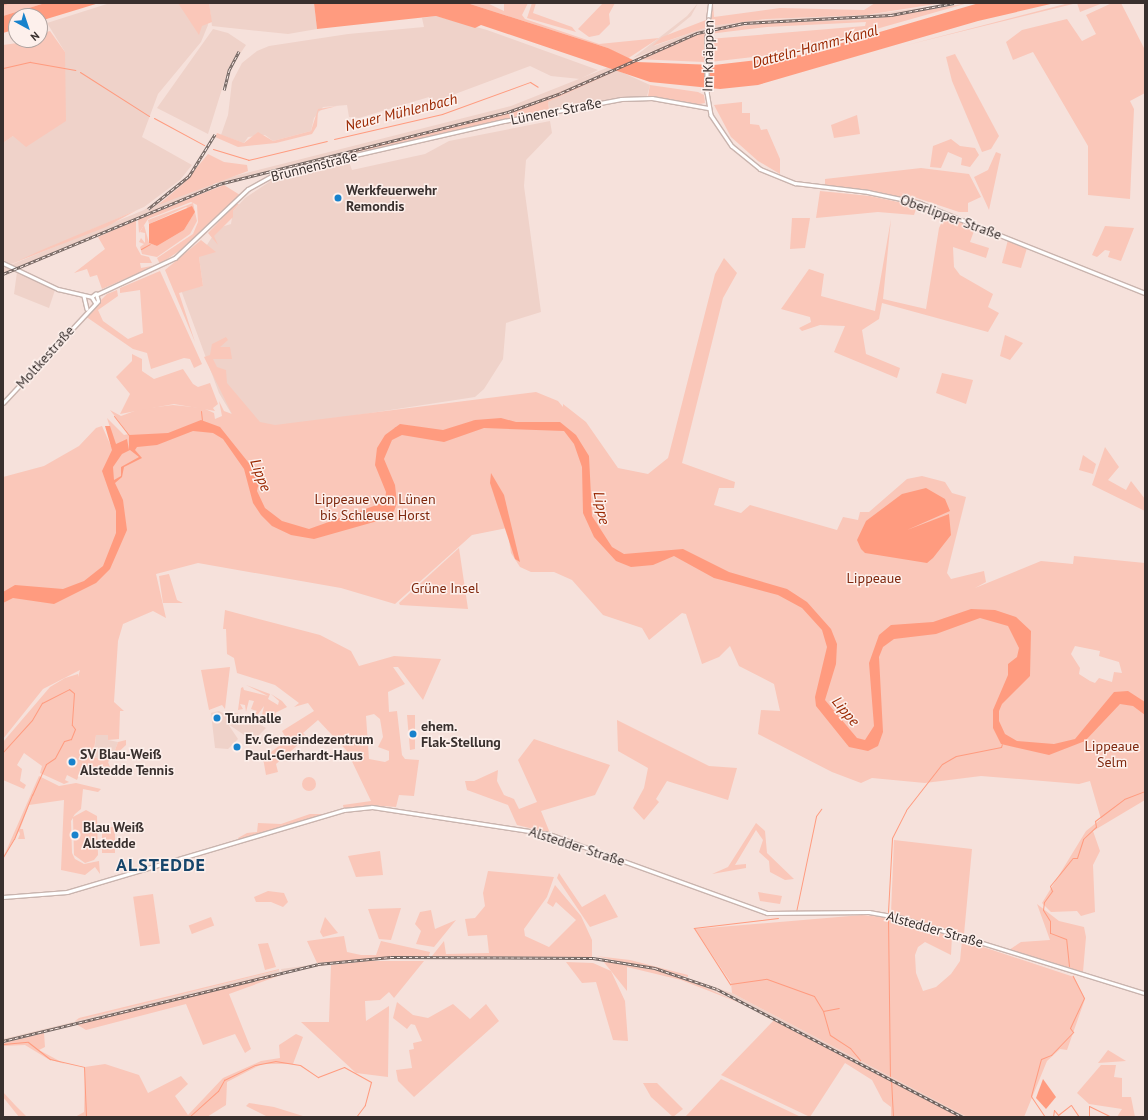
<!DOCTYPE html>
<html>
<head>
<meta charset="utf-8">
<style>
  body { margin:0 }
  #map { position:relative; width:1148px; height:1120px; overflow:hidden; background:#f6e1db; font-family:"PT Sans",sans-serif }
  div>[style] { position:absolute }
  .built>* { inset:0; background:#efd2c9 }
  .green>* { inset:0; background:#fac7b9; transform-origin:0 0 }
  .round { border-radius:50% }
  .water>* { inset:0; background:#ff9b7f }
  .stream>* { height:1px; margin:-0.5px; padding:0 0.5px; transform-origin:0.5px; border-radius:0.5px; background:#ff9b7f }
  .roads { filter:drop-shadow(1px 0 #c9b4ae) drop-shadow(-1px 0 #c9b4ae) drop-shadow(0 1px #c9b4ae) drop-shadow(0 -1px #c9b4ae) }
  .minor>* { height:2.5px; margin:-1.25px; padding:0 1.25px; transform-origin:1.25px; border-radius:1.25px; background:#fff }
  .rail>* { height:2.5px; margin-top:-1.25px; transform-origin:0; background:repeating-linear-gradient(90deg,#fdf0ec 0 3px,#706460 0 6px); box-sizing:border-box; border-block:1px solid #706460 }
  .bridges { filter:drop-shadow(1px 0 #c9b4ae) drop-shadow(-1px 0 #c9b4ae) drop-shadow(0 1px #c9b4ae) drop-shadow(0 -1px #c9b4ae) }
  .minor-bridge>* { height:2.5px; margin:-1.25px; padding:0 1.25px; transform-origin:1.25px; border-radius:1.25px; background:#fff }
  .dots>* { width:11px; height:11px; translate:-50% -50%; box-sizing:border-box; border:2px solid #fdf0ec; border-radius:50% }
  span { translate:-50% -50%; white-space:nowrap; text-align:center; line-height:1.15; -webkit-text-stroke:3px #fdf0ec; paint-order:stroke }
  .street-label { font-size:14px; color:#39302e }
  .poi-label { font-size:14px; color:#39302e; font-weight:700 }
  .left { translate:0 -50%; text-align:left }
  .park-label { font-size:14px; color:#7f280e }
  .water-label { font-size:15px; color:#9a2700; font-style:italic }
  .district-label { font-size:18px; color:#17456a; font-weight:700; letter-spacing:1px }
  .frame { position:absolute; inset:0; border:4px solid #39302e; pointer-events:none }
  .north { position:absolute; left:8px; top:8px; width:40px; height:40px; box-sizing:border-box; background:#fdf0ec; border:1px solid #afa3a0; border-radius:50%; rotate:140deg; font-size:11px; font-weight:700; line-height:16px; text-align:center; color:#39302e }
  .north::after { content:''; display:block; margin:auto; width:14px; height:18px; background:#1782cc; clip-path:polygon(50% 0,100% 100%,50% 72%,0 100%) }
</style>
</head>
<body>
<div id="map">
  <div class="built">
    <i style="clip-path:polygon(110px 3px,204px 3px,208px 25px,201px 42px,158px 94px,142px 137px,192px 165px,180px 180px,144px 207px,11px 264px,3px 260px,3px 143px,13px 136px,63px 67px,65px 52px,47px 23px)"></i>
    <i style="clip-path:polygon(209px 3px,314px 3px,317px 29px,288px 34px,212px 26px)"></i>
    <i style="clip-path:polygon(698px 3px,691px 16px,654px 46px,710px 26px,744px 21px,866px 15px,960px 3px,866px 20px,732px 27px,690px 37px,633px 58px,687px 16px)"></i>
    <i style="clip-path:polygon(436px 16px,487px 30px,598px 70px,580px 79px,551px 76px,530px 66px,431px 103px,429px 97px,359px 118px,349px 117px,347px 105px,323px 107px,314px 118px,311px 131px,273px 141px,265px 135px,248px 137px,244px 143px,221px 135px,228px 115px,232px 82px,242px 63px,257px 51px,269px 46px,348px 34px,424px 27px,422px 18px)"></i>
    <i style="clip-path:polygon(213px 29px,228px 33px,246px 45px,227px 73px,208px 134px,157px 108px)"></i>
    <i style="clip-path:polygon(609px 67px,612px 71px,589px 82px,508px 113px,220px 185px,215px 181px,511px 106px)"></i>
    <i style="clip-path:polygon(617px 70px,650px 85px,647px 96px,549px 109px,548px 102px)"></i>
    <i style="clip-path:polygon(550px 121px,552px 133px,526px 160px,524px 186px,541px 312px,506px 323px,503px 359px,484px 389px,475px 397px,273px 428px,234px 418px,219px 393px,181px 290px,203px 286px,199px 257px,218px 228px,231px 224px,233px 211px,245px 198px,275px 178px,348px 159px,352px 170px,425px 154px,449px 141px)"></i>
    <i style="clip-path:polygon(195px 167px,183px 184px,157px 204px,211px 182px,215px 187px,3px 276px,3px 268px,144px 210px,172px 191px)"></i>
    <i style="clip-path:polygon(17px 272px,55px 290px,49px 308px,14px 294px)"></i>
    <i style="clip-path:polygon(219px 711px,228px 716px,231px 712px,244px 715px,266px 728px,253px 741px,228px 724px,238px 739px,228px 749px,215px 748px,211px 713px)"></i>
    <i style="clip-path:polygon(96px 735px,108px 735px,108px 740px,118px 742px,115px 750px,102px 760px,94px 757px)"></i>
    <i style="clip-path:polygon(429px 956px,352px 961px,282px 972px,281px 969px,369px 957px)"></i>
    <i style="clip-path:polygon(432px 956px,535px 956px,592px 957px,430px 958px)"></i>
    <i style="clip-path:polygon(594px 957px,651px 966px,732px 993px,967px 1117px,960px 1117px,727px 996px,660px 971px)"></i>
    <i style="clip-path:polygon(279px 970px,280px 974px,76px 1024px,75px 1021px)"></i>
    <i style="clip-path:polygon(73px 1022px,73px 1025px,3px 1043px,3px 1039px)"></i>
  </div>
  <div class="green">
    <i style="clip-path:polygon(3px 3px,45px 3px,3px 16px)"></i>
    <i style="clip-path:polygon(178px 3px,209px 3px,212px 22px,202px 26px,199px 35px)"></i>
    <i style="clip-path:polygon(467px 3px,487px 3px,504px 11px,504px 3px,528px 3px,522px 15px,525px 19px,599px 44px,659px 38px,627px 59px,608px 48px)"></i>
    <i style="clip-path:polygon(532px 3px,536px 3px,533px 13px,572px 27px,576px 32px,527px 18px)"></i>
    <i style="clip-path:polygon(603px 3px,615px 3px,609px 14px,610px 24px,599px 35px,589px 37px,578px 29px)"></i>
    <i style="clip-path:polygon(713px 3px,714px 17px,780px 8px,864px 10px,875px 3px,942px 3px,866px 15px,767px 19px,710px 26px)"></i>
    <i style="clip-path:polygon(968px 3px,795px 52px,710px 62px,709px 39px,865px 26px,866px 22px,767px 27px,709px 34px,721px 29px,767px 23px,866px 20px)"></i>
    <i style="clip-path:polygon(1069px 3px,1103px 3px,1080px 12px,1077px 3px,907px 45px)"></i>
    <i style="clip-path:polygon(1112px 3px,1121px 3px,1145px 50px,1145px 93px,1130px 101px,1134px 109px,1130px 199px,1088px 195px,1088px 146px,1033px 52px,1013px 60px,1006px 42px,1022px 30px,1067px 19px,1082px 41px,1096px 34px,1086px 15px)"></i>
    <i style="clip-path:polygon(706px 20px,705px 28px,652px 46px,662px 37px)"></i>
    <i style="clip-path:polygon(50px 31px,65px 52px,66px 121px,26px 147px,13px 136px,3px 143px,3px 45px,40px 40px,40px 34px)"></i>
    <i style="clip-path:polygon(705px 32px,704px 62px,635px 59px,667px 45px)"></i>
    <i style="clip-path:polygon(955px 54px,999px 136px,991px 149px,982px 152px,952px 81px,946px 57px)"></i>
    <i style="clip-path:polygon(612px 71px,614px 72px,548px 102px,549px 109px,344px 155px,342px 153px,508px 113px)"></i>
    <i style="clip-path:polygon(650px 85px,698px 92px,704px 95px,705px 103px,694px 105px,648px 96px)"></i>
    <i style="clip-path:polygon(742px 102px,742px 113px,750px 113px,750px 124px,759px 125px,761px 130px,767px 129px,780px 159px,780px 174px,758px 161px,731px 137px,714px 105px)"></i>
    <i style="clip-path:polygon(337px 106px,318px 111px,317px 126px,312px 134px,276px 143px,238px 147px,215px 137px,217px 133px,244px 143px,258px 132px,273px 141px,311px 131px,318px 109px)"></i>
    <i style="clip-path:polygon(857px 115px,860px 134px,834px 138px,831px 125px)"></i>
    <i style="clip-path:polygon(951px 139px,960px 146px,975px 148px,979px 155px,970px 167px,961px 165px,962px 158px,948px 152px,941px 168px,930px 167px,933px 146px)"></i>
    <i style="clip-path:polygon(996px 152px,1001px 154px,989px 210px,974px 177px,988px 170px)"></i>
    <i style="clip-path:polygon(208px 154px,224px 162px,247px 165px,248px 171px,158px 205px,183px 184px)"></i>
    <i style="clip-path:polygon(921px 168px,969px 174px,981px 197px,968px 203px,968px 212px,959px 212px,899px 192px,921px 201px,825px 185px,825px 179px)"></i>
    <i style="clip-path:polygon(224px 185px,240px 195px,185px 247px,160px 264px,157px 258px,193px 234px,198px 222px,197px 205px,191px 202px,148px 219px,139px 233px,138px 219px)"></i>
    <i style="clip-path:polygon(820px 191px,870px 196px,917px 206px,914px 215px,878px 212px,816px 218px)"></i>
    <i style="clip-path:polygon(193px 203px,197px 221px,190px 234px,157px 257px,142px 254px,140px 247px,144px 244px,139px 242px,141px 238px,145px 243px,145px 233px,140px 232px,144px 225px,149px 243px,157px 246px,184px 230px,195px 212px,186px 207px,149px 224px,148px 220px)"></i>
    <i style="clip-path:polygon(236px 204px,239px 204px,233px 211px,233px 217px,214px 236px,218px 245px,208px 233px)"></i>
    <i style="clip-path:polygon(137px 210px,106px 227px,11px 264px,44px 249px)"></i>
    <i style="clip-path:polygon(946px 213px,994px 234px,993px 237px,974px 231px,970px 242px,989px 248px,986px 258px,953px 247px,954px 267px,960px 275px,993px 294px,988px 307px,999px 313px,988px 332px,882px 303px,879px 319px,862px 330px,866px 354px,900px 368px,897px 378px,834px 352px,845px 326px,820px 325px,802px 331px,799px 328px,811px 322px,810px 317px,781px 309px,809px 269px,824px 274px,821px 296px,875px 311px,891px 219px,883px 299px,926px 309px,939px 228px)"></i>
    <i style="clip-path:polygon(792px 218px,810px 218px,805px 248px,790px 249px)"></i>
    <i style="clip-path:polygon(136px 220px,136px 246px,141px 255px,149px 257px,152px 263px,140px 263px,141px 268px,157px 265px,102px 289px,97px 275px,90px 277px,87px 269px,74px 273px,105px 249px,98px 237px)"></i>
    <i style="clip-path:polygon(1105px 226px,1134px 228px,1121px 261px,1108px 257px,1110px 251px,1105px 250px,1097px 257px,1092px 255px)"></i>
    <i style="clip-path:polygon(201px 240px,216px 252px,199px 257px,203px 286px,179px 293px,195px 342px,165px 270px)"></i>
    <i style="clip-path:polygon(1008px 240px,1027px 248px,1021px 268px,1002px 263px)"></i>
    <i style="clip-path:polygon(evenodd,724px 258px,737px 273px,723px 298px,682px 463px,735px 482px,734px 488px,719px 488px,714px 505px,741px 513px,750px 505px,837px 530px,843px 517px,858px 520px,860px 512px,869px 512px,907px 479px,922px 476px,945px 482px,952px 493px,966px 497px,947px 573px,951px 579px,984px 571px,986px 582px,975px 588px,1041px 561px,1073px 564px,1074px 556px,1145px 563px,1145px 800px,1093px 831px,1100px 851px,1093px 865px,1095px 912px,1081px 916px,1077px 911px,1051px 912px,1042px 903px,1086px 831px,1101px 819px,1090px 781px,1079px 784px,981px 776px,925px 783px,872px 778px,861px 783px,832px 772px,758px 734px,761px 710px,780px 711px,774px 684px,739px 666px,730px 646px,719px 657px,702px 664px,686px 614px,682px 613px,649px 640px,642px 628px,603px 615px,572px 580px,554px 572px,531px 572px,520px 567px,511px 553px,507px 528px,472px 535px,395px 604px,341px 588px,198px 563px,156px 574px,166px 618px,153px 611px,123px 624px,118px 641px,114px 702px,124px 711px,120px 711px,119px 739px,108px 740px,108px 735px,96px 735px,94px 750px,94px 757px,102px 760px,115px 750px,118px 742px,126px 740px,126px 745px,108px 762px,111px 770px,83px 765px,77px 780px,67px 775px,65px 780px,69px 782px,64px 784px,40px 773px,42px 766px,24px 753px,17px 765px,22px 769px,20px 781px,26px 785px,24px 789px,3px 780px,3px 742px,50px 687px,65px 678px,78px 674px,78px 677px,80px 670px,43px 689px,3px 739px,3px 477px,44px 466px,79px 446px,96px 428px,102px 426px,111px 446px,115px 443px,107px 418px,124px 435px,129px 434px,110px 410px,121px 416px,140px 409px,173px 405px,203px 408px,214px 413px,215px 419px,222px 416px,219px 401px,224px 411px,232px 414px,204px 357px,210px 355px,212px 344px,226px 337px,228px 340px,220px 347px,230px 347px,232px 359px,213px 359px,217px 367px,226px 370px,227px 383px,260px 422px,275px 425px,536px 392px,558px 401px,563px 407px,563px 404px,586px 422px,618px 468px,648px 474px,668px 458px,715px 274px,724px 258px,1075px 646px,1100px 651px,1099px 656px,1119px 662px,1122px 673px,1114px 672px,1112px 682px,1099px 678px,1095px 683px,1090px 681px,1079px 674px,1080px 668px,1071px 654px,1075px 646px)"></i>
    <i style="clip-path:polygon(160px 271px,202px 364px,194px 368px,190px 359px,184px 358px,151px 369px,147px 353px,133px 349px,85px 316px,107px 294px,117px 290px,118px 296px,98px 310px,103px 321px,128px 339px,143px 333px,140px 290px,120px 293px,120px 288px)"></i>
    <i style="clip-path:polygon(1005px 335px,1023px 343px,1010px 360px,1000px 356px)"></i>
    <i style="clip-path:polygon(132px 354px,142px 359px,142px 371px,154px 379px,183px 369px,193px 384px,198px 387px,210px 383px,218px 404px,213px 408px,215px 411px,174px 404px,120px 414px,130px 394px,116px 377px,132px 361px)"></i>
    <i style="clip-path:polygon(942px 373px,973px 380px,966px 404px,936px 393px)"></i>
    <i style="clip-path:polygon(1105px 447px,1119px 467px,1108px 480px,1126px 490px,1131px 481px,1145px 499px,1145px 511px,1092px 485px)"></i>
    <i style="clip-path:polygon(1083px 455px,1096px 464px,1093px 474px,1079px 470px)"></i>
    <i style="clip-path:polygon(459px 548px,468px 609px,400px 605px,399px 603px)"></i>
    <i style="clip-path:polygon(169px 574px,177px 600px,183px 603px,163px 603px,159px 576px)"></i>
    <i style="clip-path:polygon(evenodd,225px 610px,320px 635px,351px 651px,359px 666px,394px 656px,441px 659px,423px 700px,398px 667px,393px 667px,405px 684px,388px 692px,389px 712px,397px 711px,402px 755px,405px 759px,419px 760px,414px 796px,399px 795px,396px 807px,369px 805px,344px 810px,343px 805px,371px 801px,347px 751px,318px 720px,303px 733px,307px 737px,276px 764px,278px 772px,266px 775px,263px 758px,287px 740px,282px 731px,314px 711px,308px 703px,294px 707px,299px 703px,275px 685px,237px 673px,234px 658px,227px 654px,226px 629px,223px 629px,225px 610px,374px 714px,380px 719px,383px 737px,378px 747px,389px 751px,389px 760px,385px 762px,369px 759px,366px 716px,374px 714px)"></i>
    <i style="clip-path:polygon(230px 667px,225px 709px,222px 705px,209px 710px,201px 670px)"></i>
    <i style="clip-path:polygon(246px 685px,270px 694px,268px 699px,278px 705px,279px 701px,271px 694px,282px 701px,287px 707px,275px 713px,277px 718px,272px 714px,266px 724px,263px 721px,267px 717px,262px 715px,264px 706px,256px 717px,253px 715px,257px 711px,251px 709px,254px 701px,249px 700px,246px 712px,245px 705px,240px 704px,243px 709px,238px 710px,241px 688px,243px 687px,244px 690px,268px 696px)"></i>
    <i style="clip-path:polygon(407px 715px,415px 715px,415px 749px,410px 750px)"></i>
    <i style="clip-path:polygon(617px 720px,709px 766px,737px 768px,728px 800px,667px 781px,656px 799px,659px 802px,644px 820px,633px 808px,644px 788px,648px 768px,618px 751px)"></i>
    <i style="clip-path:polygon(534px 739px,610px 765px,595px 795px,541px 811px,550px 833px,517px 825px,508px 805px,467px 790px,465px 781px,474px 781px,498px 770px,497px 781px,504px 795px,514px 799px,519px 809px,537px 802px,518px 760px)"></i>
    <i style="clip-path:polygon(39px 776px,59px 786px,76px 783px,101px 789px,98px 792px,83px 789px,81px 809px,75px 814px,73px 817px,86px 810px,97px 816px,98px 855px,94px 860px,85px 863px,74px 855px,73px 818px,71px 821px,72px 853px,75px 859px,84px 864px,99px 861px,100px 874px,95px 867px,85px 875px,61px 870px,64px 800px,29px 805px,20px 829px,23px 829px,25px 839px,18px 839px,20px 834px,19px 831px,3px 858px)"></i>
    <i class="round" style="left:302px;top:777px;width:14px;height:14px"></i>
    <i style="clip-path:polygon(310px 814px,322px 814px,323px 817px,239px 842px,238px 838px,247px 833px,257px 832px,258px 823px,281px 824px)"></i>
    <i style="clip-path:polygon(756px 823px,765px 831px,767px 853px,794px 879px,785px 880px,770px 872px,769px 861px,759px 852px,763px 840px,756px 830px,735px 865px,746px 864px,746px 868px,712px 874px,728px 867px)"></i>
    <i style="left:102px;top:827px;width:13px;height:26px"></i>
    <i style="clip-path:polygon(894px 840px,972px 849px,964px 934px,891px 913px)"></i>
    <i style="clip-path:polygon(380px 851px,383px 875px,356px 877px,348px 856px)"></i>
    <i style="clip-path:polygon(488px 871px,554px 877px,547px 897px,524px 929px,525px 936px,549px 947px,576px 920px,556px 902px,553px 907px,547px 903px,555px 885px,581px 916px,592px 940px,592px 957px,432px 956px,444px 941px,446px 954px,489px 953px,487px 935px,468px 936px,465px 919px,475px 918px,485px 906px,483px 893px)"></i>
    <i style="clip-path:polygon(559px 873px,582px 907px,605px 894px,618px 917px,590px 927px,557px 878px)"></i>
    <i style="clip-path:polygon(268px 891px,284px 893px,288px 902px,283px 907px,271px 902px,256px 902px,254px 897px)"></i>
    <i style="clip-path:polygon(758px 892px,782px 896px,780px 904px,760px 901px)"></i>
    <i style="left:153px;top:894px;width:50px;height:20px;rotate:82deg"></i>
    <i style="clip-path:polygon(1037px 904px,1059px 921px,1084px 927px,1086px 937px,1083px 972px,1009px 950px,1021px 942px,1050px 940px)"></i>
    <i style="clip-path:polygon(401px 908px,391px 940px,379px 939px,368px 909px)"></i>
    <i style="clip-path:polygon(431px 910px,435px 929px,456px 920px,434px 947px,416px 944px,421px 931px,415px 924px,420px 912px)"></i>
    <i style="clip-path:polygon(862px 915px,892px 918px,952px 936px,951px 955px,925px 942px,918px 947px,915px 955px,916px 973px,923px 991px,936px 987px,951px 974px,960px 961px,962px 940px,1074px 977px,1085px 999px,1067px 1050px,1060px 1049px,1047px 1061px,1024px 1117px,967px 1117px,732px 993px,731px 983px,695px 929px)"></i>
    <i style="left:211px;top:917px;width:9px;height:24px;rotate:69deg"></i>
    <i style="clip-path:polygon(325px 917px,338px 933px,323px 937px,320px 932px)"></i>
    <i style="clip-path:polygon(344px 936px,347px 952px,361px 955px,376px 955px,381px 941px,430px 952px,429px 956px,317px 963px,307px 941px)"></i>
    <i style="clip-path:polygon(268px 943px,276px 967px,265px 970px,258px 944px)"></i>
    <i style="clip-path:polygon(596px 956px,630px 960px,688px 975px,688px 977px)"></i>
    <i style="clip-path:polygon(367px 961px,424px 961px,394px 998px,389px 992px,380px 1000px,365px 1001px,366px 1021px,389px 1006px,388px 1077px,356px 1073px,301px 1022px,329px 1022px,331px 965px)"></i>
    <i style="clip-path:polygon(603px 961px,660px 971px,695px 983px,745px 1005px,681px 980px,627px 967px,627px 991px)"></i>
    <i style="clip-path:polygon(566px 962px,593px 963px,611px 971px,625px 1001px,628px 1041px,613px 1040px,596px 982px,582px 983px)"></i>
    <i style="clip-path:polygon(279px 969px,279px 970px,75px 1021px,79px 1018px)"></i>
    <i style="clip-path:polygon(272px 974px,281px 975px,229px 994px,251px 1049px,245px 1053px,235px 1034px,203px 1045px,186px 1004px,86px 1030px,76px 1024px)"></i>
    <i style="clip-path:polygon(397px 1002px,413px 1015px,428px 1018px,453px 1004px,470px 1019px,486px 1004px,499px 1021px,414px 1097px,398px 1081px,396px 1070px,412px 1068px,409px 1050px,414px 1049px,413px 1043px,422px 1041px,415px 1025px,411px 1024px,407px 1029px,393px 1018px)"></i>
    <i style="clip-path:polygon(774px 1020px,783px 1025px,960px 1117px,891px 1117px,891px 1107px,883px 1101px,872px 1080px,845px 1063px,810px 1117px,721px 1075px)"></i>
    <i style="clip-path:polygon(44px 1033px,45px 1047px,39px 1050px,65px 1064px,48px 1059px,25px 1045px,3px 1046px,3px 1043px)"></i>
    <i style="clip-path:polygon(296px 1034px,303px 1037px,293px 1064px,262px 1064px,227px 1082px,226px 1105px,207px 1117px,75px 1117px,84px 1112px,85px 1067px,105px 1064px,139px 1075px,148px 1093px,181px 1076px,188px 1084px,175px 1096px,188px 1115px,223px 1078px,261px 1061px,280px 1058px,279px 1045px)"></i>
    <i style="clip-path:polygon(1108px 1050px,1126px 1061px,1098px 1063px)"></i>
    <i style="clip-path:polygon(1101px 1065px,1116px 1065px,1114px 1077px,1122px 1078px,1122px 1097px,1131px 1097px,1135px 1117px,1117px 1117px,1122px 1109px,1089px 1104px,1077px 1093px)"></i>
    <i style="clip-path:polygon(721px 1079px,801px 1117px,685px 1117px)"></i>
    <i style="clip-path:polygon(643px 1083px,657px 1083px,683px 1109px,673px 1117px,651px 1097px)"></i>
    <i style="clip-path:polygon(3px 1092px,15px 1105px,27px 1117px,19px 1117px,3px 1097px)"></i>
    <i style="clip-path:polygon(249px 1103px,274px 1107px,303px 1116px,268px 1117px,246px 1106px)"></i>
  </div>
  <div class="water">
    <i style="clip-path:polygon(45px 3px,99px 3px,40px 21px,40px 16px,16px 16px,16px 29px,3px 33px,3px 16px)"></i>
    <i style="clip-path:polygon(314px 3px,467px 3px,608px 48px,637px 62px,714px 65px,801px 55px,979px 3px,1055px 3px,978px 21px,758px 85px,720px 89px,650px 82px,481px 25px,475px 28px,436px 16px,317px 29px)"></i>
    <i style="clip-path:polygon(192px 206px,195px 212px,184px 230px,157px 246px,149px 243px,149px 224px)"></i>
    <i style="clip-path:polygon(evenodd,501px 418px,516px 422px,560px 422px,576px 435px,589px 456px,592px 516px,612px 547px,624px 554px,683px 549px,729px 572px,787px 589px,807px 602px,831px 629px,837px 644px,836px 664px,825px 700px,857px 738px,865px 740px,874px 726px,869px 663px,879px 635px,891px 625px,933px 622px,971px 609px,995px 610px,1016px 617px,1031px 631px,1030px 676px,1002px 704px,999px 711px,999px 721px,1005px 734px,1017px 741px,1054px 744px,1075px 739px,1114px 692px,1128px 691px,1145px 702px,1145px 715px,1133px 706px,1120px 704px,1085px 741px,1049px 755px,1001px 744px,993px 728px,993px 710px,1008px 675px,1008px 664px,1017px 657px,1019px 648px,1008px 626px,980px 618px,936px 634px,894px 639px,883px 647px,879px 657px,883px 732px,878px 746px,868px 751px,849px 747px,816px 706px,815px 697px,827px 647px,822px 630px,802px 608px,778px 595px,714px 578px,674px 556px,653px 565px,631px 567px,616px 561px,594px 537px,583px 513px,582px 467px,574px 444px,564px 431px,484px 428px,444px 442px,402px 435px,392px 440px,384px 459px,395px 485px,397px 503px,394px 511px,381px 520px,314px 539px,291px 535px,272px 526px,261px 515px,253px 503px,244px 469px,223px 439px,213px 433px,193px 431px,157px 445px,137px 447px,135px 450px,142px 458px,124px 467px,122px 477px,115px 483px,123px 500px,127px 530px,110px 569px,96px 583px,54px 604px,13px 598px,3px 603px,3px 592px,15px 585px,63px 589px,84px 581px,103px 566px,116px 533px,116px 511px,102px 471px,112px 450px,105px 426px,110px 426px,116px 444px,127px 439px,129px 450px,129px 435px,168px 433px,201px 420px,220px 427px,260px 477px,257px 491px,265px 508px,282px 521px,309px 529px,385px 502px,386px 492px,375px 465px,377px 448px,385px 435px,400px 424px,443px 430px,475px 420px,501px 418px,130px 450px,139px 457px,121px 467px,121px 476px,114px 480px,113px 467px,122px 454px,130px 450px)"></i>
    <i style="clip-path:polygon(491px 473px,504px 495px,520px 562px,515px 559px,490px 483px)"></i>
    <i style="clip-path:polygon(926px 488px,945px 499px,950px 511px,907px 530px,949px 514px,951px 535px,933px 558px,927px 563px,865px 553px,861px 549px,857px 540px,866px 521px,902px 494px)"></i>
    <i style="clip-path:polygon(1043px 1079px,1056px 1097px,1046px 1109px,1036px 1098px)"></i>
  </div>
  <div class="stream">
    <i style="left:3px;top:4px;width:4px;rotate:-14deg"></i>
    <i style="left:3px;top:68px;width:28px;rotate:-13deg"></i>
    <i style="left:30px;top:62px;width:46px;rotate:10.1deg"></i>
    <i style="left:80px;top:72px;width:82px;rotate:32.5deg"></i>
    <i style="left:154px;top:118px;width:57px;rotate:28.4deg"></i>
    <i style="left:334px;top:139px;width:111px;rotate:-13deg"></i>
    <i style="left:442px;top:114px;width:94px;rotate:-20deg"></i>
    <i style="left:530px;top:82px;width:9px;rotate:32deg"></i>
    <i style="left:213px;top:149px;width:37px;rotate:17deg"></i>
    <i style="left:248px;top:160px;width:81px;rotate:-13.5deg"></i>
    <i style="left:141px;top:249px;width:10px;rotate:-29deg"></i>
    <i style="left:201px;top:411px;width:9px;rotate:84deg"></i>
    <i style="left:114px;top:416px;width:24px;rotate:52deg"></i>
    <i style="left:3px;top:752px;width:43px;rotate:-47.8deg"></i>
    <i style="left:32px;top:720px;width:20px;rotate:-60deg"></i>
    <i style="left:42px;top:703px;width:30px;rotate:-27deg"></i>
    <i style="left:69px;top:689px;width:6px;rotate:39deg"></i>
    <i style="left:74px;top:693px;width:32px;rotate:94deg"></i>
    <i style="left:72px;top:725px;width:5px;rotate:53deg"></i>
    <i style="left:75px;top:729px;width:11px;rotate:112deg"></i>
    <i style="left:71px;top:739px;width:7px;rotate:164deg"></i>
    <i style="left:64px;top:741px;width:19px;rotate:118deg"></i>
    <i style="left:55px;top:758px;width:11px;rotate:146deg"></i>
    <i style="left:46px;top:764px;width:34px;rotate:114deg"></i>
    <i style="left:14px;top:839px;width:48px;rotate:-67.8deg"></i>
    <i style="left:3px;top:857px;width:21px;rotate:-59deg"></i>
    <i style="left:796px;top:912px;width:98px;rotate:-78.2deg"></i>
    <i style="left:816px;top:816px;width:9px;rotate:-54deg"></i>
    <i style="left:888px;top:912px;width:74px;rotate:-86.9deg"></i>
    <i style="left:892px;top:838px;width:31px;rotate:-63deg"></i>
    <i style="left:906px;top:810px;width:58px;rotate:-52deg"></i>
    <i style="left:942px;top:764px;width:16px;rotate:-30deg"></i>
    <i style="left:956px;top:756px;width:46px;rotate:-11.3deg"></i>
    <i style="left:1001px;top:747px;width:3px;rotate:-72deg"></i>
    <i style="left:888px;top:917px;width:159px;rotate:89.3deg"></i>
    <i style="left:778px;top:918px;width:85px;rotate:173.2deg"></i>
    <i style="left:694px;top:928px;width:67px;rotate:57.3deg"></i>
    <i style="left:730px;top:984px;width:37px;rotate:-8deg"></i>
    <i style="left:767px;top:979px;width:50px;rotate:19.9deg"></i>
    <i style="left:814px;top:996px;width:17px;rotate:59deg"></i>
    <i style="left:823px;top:1011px;width:16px;rotate:-11deg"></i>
    <i style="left:1069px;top:966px;width:27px;rotate:-96deg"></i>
    <i style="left:1066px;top:939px;width:17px;rotate:-159deg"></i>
    <i style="left:1050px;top:933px;width:12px;rotate:-90deg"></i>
    <i style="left:1050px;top:921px;width:13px;rotate:-122deg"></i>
    <i style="left:1043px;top:910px;width:8px;rotate:-83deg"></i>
    <i style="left:1044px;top:902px;width:14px;rotate:-54deg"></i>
    <i style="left:1052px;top:891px;width:5px;rotate:-112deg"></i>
    <i style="left:1050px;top:886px;width:36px;rotate:-51deg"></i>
    <i style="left:1073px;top:858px;width:4px"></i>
    <i style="left:1077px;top:858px;width:20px;rotate:-72deg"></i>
    <i style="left:1083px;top:839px;width:18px;rotate:-43deg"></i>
    <i style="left:1096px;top:827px;width:6px;rotate:-99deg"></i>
    <i style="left:1095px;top:821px;width:36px;rotate:-37deg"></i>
    <i style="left:1124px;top:799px;width:22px;rotate:-21deg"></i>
    <i style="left:823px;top:1011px;width:25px;rotate:74deg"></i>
    <i style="left:830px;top:1035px;width:24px;rotate:33deg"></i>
    <i style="left:850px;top:1048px;width:16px;rotate:50deg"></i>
    <i style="left:3px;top:1044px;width:25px;rotate:-5deg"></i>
    <i style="left:28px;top:1042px;width:28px;rotate:38deg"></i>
    <i style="left:50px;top:1059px;width:35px;rotate:13deg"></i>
    <i style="left:84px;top:1067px;width:50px;rotate:87.7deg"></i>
    <i style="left:891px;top:1079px;width:38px;rotate:87deg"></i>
    <i style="left:189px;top:1117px;width:39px;rotate:-42deg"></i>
    <i style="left:218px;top:1091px;width:13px;rotate:-61deg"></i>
    <i style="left:224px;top:1080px;width:34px;rotate:-26deg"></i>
    <i style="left:255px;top:1065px;width:20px;rotate:-11deg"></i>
    <i style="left:275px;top:1061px;width:25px;rotate:9deg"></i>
    <i style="left:300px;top:1065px;width:22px;rotate:34deg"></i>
    <i style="left:318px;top:1077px;width:28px;rotate:-21deg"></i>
    <i style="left:344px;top:1067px;width:31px;rotate:29deg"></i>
    <i style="left:371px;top:1082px;width:24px;rotate:105deg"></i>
    <i style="left:365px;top:1105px;width:15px;rotate:127deg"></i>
    <i style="left:1045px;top:1117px;width:25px;rotate:-124deg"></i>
    <i style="left:1031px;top:1096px;width:38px;rotate:-75deg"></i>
    <i style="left:1041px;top:1059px;width:11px;rotate:-22deg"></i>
    <i style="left:1051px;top:1055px;width:32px;rotate:-46deg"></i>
    <i style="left:1073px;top:1032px;width:5px;rotate:-127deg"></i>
    <i style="left:1070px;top:1028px;width:33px;rotate:-65deg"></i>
    <i style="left:1084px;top:998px;width:25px;rotate:-117deg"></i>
    <i style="left:1053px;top:1117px;width:7px;rotate:-82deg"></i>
    <i style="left:1054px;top:1110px;width:6px;rotate:51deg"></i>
    <i style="left:1058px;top:1115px;width:16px;rotate:-38deg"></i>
    <i style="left:1071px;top:1105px;width:14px;rotate:56deg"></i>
    <i style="left:1084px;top:1117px;width:5px;rotate:-11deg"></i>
    <i style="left:1089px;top:1116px;width:10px;rotate:-90deg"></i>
    <i style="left:1089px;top:1106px;width:25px;rotate:26deg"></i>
  </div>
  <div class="roads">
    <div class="minor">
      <i style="left:708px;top:20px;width:17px;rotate:-83deg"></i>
      <i style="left:707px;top:36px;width:56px;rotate:90deg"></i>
      <i style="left:707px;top:92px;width:23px;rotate:80deg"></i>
      <i style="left:711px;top:115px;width:37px;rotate:56deg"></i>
      <i style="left:732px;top:146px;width:36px;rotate:39deg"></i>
      <i style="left:760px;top:169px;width:38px;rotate:22deg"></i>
      <i style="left:795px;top:183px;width:74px;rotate:7deg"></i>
      <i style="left:868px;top:192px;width:53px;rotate:11.9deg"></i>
      <i style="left:920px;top:203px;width:242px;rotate:21.8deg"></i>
      <i style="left:3px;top:263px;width:61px;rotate:25.3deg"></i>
      <i style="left:58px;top:289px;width:35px;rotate:13deg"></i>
      <i style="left:98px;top:294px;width:85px;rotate:-25.1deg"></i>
      <i style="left:175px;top:258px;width:100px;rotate:-43.4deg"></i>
      <i style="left:248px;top:189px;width:33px;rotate:-29deg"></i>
      <i style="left:277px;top:173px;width:233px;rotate:-12.9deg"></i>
      <i style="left:504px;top:121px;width:119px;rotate:-10.6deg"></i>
      <i style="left:621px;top:99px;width:31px;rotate:-2deg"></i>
      <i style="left:652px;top:98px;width:58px;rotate:10deg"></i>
      <i style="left:84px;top:296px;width:13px;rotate:77deg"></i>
      <i style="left:3px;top:403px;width:139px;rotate:-47deg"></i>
      <i style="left:98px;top:301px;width:7px;rotate:-106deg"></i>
      <i style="left:96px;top:294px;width:5px;rotate:143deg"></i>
      <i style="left:92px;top:297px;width:6px;rotate:59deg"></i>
      <i style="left:3px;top:897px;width:64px;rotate:-4.5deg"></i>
      <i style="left:67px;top:892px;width:289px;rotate:-16.5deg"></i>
      <i style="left:344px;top:810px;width:28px;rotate:-6deg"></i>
      <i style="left:372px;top:807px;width:179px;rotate:8.7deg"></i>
      <i style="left:549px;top:834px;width:232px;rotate:19.9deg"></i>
      <i style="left:767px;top:913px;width:102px;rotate:-0.6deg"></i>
      <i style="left:869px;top:912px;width:34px;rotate:10deg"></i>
      <i style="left:902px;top:918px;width:254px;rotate:17.2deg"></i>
    </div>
  </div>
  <div class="rail">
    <i style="left:224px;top:90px;width:21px;rotate:-76deg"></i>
    <i style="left:229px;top:70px;width:21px;rotate:-62deg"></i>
    <i style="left:148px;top:209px;width:53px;rotate:-38.8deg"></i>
    <i style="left:189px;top:176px;width:49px;rotate:-58.2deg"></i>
    <i style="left:3px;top:274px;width:234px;rotate:-22.6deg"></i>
    <i style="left:219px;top:184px;width:298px;rotate:-14deg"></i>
    <i style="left:508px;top:112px;width:56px;rotate:-19.7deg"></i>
    <i style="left:561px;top:93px;width:149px;rotate:-23.8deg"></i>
    <i style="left:697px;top:33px;width:48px;rotate:-12deg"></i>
    <i style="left:744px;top:23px;width:147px;rotate:-3.1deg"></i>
    <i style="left:891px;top:15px;width:64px;rotate:-10.8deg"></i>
    <i style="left:3px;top:1041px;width:324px;rotate:-13.7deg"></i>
    <i style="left:318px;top:964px;width:73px;rotate:-5.5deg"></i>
    <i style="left:391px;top:957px;width:202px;rotate:0.3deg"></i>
    <i style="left:593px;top:958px;width:63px;rotate:9.2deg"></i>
    <i style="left:655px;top:968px;width:65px;rotate:18.7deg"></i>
    <i style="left:717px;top:989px;width:277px;rotate:27.5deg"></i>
  </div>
  <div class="bridges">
    <div class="minor-bridge">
      <i style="left:707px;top:36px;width:16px;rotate:-86deg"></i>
    </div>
  </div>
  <div class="dots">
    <i style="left:338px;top:198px;background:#1782cc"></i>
    <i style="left:217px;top:718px;background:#1782cc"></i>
    <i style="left:413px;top:734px;background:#1782cc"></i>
    <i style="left:237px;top:747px;background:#1782cc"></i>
    <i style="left:72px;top:762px;background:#1782cc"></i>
    <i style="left:75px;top:835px;background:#1782cc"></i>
  </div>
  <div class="street-label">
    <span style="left:708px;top:56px;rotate:-89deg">Im Knäppen</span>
    <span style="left:556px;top:111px;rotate:-11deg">Lünener Straße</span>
    <span style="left:314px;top:166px;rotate:-14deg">Brunnenstraße</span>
    <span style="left:951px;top:217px;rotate:20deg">Oberlipper Straße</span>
    <span style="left:45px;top:357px;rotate:-48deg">Moltkestraße</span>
    <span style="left:577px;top:846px;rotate:18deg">Alstedder Straße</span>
    <span style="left:935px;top:929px;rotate:16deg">Alstedder Straße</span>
  </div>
  <div class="poi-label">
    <span class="left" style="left:346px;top:198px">Werkfeuerwehr<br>Remondis</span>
    <span class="left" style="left:225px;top:718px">Turnhalle</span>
    <span class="left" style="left:421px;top:734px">ehem.<br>Flak-Stellung</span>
    <span class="left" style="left:245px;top:747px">Ev. Gemeindezentrum<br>Paul-Gerhardt-Haus</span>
    <span class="left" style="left:80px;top:762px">SV Blau-Weiß<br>Alstedde Tennis</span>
    <span class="left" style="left:83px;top:835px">Blau Weiß<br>Alstedde</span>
  </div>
  <div class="park-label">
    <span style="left:375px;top:507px">Lippeaue von Lünen<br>bis Schleuse Horst</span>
    <span style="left:874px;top:578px">Lippeaue</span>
    <span style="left:445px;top:588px">Grüne Insel</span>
    <span style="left:1112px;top:754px">Lippeaue<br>Selm</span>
  </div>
  <div class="water-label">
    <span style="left:815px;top:46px;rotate:-15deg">Datteln-Hamm-Kanal</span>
    <span style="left:401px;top:112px;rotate:-14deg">Neuer Mühlenbach</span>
    <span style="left:261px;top:475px;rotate:69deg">Lippe</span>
    <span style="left:602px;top:508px;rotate:79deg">Lippe</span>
    <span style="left:846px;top:711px;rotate:50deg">Lippe</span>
  </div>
  <div class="district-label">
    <span style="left:161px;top:865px">ALSTEDDE</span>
  </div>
  <div class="frame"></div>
  <div class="north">N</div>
</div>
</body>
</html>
